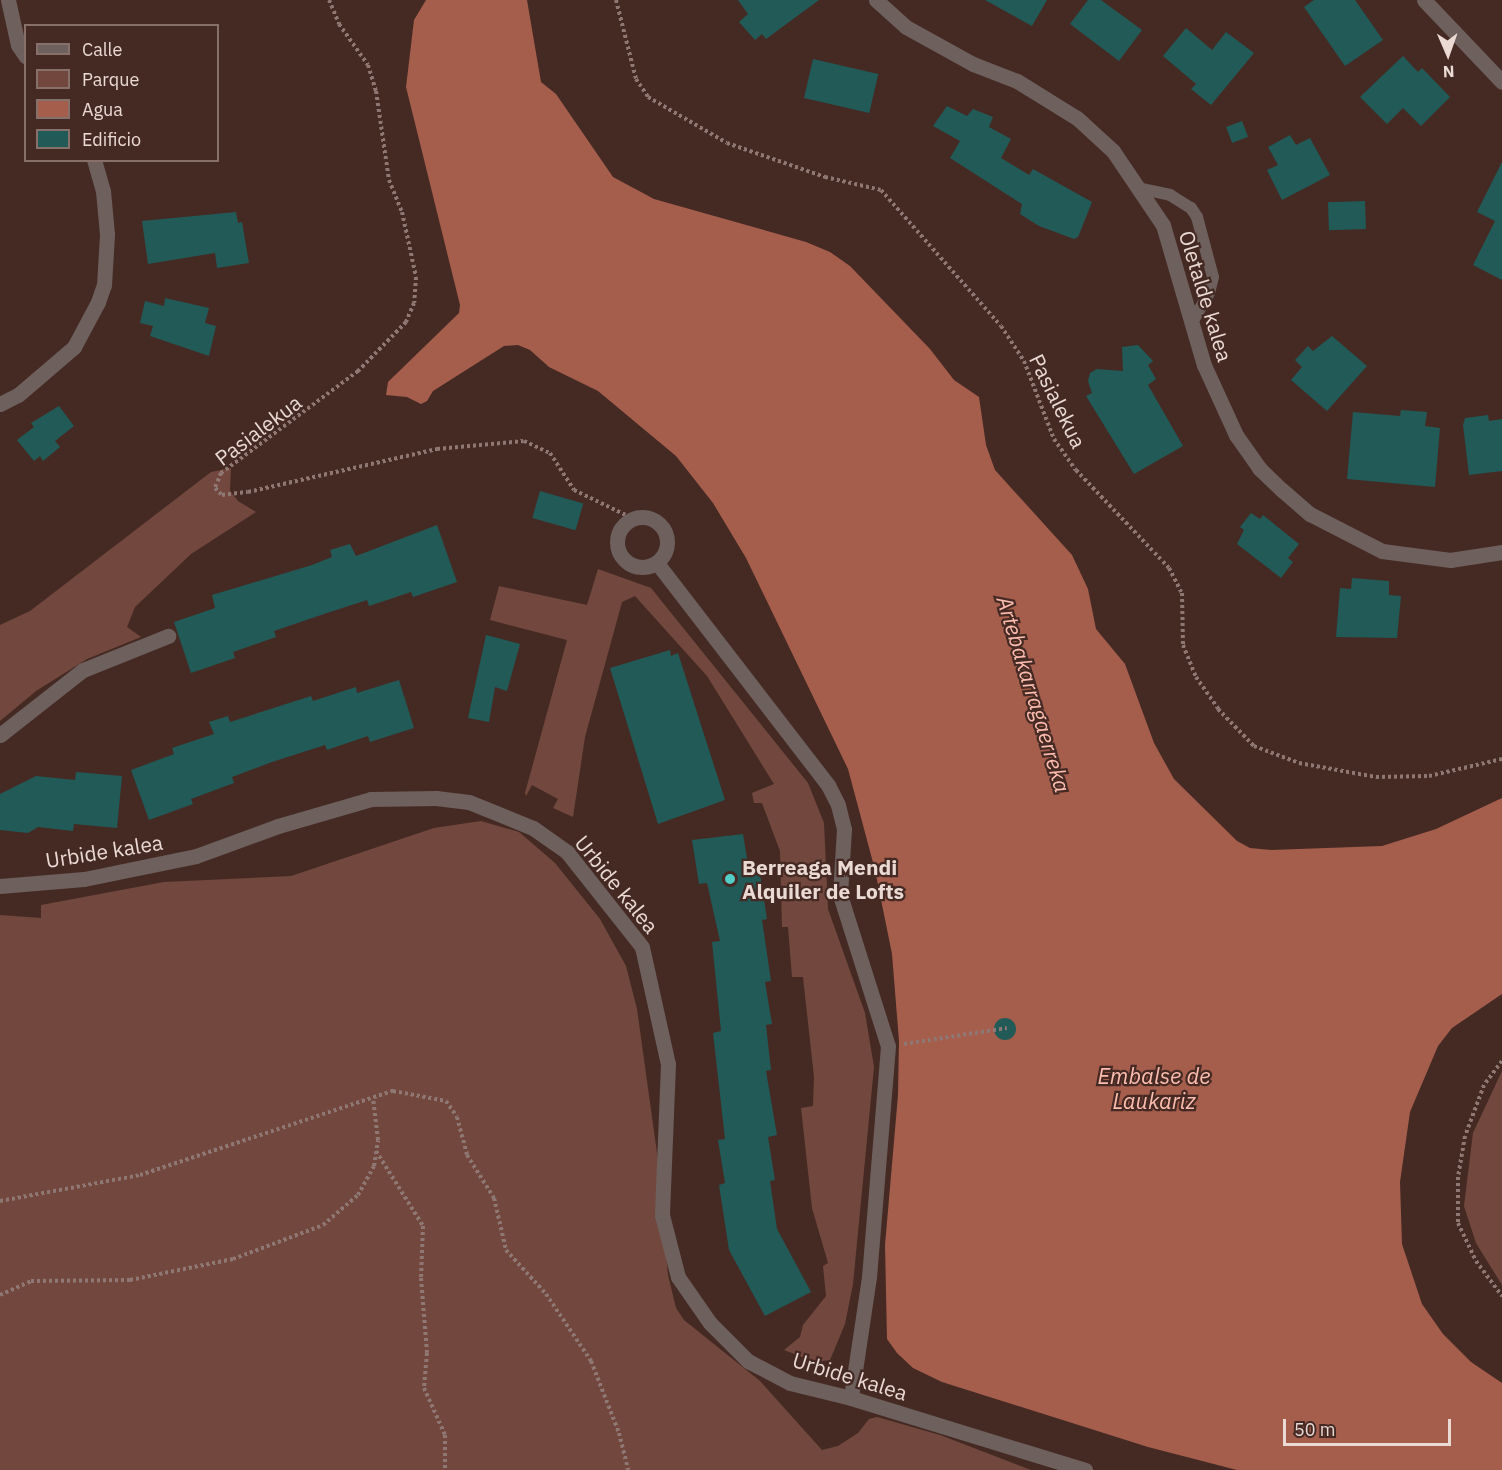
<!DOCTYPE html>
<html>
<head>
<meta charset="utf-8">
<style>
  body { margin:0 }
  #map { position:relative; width:1502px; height:1470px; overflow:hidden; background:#452a24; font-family:"IBM Plex Sans",sans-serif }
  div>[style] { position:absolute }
  .green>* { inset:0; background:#72483e }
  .water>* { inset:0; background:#a55d4c }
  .building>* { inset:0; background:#215a57; transform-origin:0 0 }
  .round { border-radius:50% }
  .path>* { height:4px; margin-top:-2px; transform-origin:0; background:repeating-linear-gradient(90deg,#8f7873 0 3px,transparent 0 6px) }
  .service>* { height:12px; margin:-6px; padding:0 6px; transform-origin:6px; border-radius:6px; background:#6e605d }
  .minor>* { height:15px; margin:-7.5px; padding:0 7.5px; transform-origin:7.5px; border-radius:7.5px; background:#6e605d }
  .minor>.ring { margin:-7.5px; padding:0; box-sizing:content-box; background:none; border:15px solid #6e605d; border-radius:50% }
  .dots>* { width:16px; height:16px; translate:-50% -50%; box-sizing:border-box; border:3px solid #452a24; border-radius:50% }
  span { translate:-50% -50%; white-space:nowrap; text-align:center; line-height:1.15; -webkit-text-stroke:4.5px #452a24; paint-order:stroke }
  .street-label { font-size:21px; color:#ebd9d4 }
  .poi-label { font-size:21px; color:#ebd9d4; font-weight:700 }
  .left { translate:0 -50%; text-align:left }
  .water-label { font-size:22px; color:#fdbdae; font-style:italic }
  .legend { position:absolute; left:24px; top:24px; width:195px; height:138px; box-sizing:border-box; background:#452a24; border:2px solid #87706a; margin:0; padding:8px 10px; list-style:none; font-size:18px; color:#ebd9d4 }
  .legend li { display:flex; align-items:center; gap:12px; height:30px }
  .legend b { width:30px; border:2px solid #87706a }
  .north { position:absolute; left:1418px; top:24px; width:60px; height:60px; -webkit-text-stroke:4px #452a24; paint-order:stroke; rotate:178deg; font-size:16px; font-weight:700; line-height:24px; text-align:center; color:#ebd9d4 }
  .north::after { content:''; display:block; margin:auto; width:21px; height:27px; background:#ebd9d4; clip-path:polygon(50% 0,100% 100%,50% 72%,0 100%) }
  .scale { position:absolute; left:1283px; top:1419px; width:168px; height:27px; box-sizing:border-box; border:3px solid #ebd9d4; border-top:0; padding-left:8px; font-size:18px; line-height:21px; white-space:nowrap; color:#ebd9d4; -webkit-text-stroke:4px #452a24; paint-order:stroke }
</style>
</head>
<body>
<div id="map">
  <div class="green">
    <i style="clip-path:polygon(231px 468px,230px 491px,238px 501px,256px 512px,191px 554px,135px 607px,127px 627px,141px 637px,87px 659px,36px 691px,0 721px,0 625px,30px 611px,211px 472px)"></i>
    <i style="clip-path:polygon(598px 569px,651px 588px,808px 783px,824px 823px,828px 909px,865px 1013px,874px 1067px,853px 1284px,845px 1324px,830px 1360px,815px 1362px,784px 1350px,800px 1337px,803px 1325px,826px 1296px,823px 1266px,828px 1263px,812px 1208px,801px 1108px,813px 1106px,814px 1077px,803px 977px,792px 977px,788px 927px,782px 927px,780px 851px,762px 803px,754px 803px,752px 793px,774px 784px,707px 676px,635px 596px,622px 602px,585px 737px,573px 817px,553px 808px,558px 799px,532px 785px,526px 796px,525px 793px,567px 640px,490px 620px,499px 586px,587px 605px)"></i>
    <i style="clip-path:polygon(481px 821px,519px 832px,555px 863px,600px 919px,626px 966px,637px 1009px,657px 1153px,668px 1275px,676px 1308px,684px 1320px,760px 1381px,822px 1450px,838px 1446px,858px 1433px,869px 1419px,877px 1417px,940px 1435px,1031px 1470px,0 1470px,0 915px,41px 918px,41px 905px,164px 882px,291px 876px,434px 828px)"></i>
    <i style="clip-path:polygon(1502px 1071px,1502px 1285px,1476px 1243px,1464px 1206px,1473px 1133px)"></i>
  </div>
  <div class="water">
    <i style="clip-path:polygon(426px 0,527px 0,541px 82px,556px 94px,613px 177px,654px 199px,806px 242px,830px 252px,850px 266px,930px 349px,954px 380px,979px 397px,986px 445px,995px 470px,1072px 555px,1088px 589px,1096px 629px,1125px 664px,1154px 743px,1174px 779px,1237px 841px,1250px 848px,1271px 850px,1382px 846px,1436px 829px,1502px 798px,1502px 994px,1452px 1028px,1438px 1046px,1410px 1112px,1400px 1182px,1402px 1244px,1422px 1304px,1443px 1334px,1471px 1362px,1502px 1383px,1502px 1470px,1237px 1470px,1148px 1447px,942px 1382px,913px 1368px,897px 1353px,887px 1339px,885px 1245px,898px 1095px,899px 1041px,892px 954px,875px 870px,848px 769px,746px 558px,713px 503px,676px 456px,598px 391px,549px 367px,530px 350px,518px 345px,504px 346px,433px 391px,427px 401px,421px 404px,407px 397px,386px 395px,388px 382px,459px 313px,460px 305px,406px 87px,414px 20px)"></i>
  </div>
  <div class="building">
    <i style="clip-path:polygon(738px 0,819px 0,766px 39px,762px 34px,755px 40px,739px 22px,748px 14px)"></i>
    <i style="clip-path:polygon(985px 0,1047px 0,1032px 26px)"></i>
    <i style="clip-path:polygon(1088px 0,1101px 0,1142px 30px,1119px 61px,1070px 24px)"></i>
    <i style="clip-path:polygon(1314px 0,1355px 0,1383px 40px,1345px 66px,1304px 7px)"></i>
    <i style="clip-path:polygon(1186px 28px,1212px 50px,1226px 32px,1254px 53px,1211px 105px,1191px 89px,1196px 84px,1163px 56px)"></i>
    <i style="clip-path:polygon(1403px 56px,1418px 72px,1422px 68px,1450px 97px,1421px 126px,1403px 108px,1387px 124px,1360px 97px)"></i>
    <i style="left:813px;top:59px;width:67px;height:40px;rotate:13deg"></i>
    <i style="clip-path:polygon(947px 106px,967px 116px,973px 109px,993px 117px,989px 127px,1011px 139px,1001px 158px,1029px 175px,1033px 169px,1092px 202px,1078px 237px,1074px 239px,1039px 226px,1020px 214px,1022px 204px,950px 158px,960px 141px,933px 126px)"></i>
    <i style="left:1242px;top:121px;width:17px;height:17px;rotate:69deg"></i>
    <i style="clip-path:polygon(1290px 135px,1296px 145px,1310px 138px,1330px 175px,1282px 200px,1267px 170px,1278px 165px,1268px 147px)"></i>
    <i style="clip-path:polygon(1502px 162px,1502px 280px,1473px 265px,1495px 221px,1477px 212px)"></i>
    <i style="left:1365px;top:201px;width:28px;height:37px;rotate:88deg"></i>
    <i style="clip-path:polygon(236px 212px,238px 223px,242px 222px,249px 263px,217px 268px,215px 253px,148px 264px,142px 221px)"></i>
    <i style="clip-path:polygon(165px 298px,209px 308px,205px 323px,216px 326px,209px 356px,150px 336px,153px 326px,140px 323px,145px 301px,164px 306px)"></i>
    <i style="clip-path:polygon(1332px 336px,1367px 366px,1327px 411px,1291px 380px,1302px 367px,1295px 360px,1308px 346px,1313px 351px)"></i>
    <i style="clip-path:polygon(1138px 345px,1153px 361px,1148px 365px,1156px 379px,1148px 385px,1183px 446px,1134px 474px,1086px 396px,1092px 393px,1088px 381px,1090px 373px,1097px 369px,1123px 371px,1122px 347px)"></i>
    <i style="clip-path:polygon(59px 406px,74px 426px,55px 441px,60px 447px,43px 461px,40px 456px,34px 461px,17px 440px,34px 427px,31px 423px)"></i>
    <i style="clip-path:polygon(1401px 410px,1427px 412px,1425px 426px,1440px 428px,1435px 487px,1347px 479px,1353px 412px,1400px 416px)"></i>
    <i style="clip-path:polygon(1488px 415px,1489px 421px,1502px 419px,1502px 471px,1469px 475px,1463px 425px,1465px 418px)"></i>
    <i style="left:540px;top:491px;width:45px;height:28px;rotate:16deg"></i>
    <i style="clip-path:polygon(1251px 513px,1260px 519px,1263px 515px,1299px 544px,1288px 558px,1293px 562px,1281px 578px,1237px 544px,1244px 530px,1240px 527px)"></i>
    <i style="clip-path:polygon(437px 525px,457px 582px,413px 597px,411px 592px,369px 606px,367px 600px,327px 613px,274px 631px,276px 637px,233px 652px,235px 658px,191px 673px,174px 622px,215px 608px,212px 595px,312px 565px,332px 557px,330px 550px,350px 544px,356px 556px)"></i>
    <i style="clip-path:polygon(1352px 578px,1389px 581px,1389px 595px,1401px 596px,1397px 638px,1336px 637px,1340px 588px,1351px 589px)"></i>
    <i style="clip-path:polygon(486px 635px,520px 644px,507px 691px,495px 687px,489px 722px,468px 718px)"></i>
    <i style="clip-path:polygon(670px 650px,671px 656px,678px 653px,725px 800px,658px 824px,610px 668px)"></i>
    <i style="clip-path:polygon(399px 680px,414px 728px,370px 742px,368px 736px,327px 750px,325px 745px,272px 762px,232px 777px,234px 783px,191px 799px,193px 804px,149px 820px,131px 770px,174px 754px,172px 748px,214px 734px,209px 722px,228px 716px,230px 722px,311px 696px,313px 701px,356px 687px,357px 693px)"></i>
    <i style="clip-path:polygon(76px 772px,122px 776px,117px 828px,74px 824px,73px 831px,38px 827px,28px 833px,0 830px,0 794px,36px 776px,75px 780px)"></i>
    <i style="clip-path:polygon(743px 834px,750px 876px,760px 874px,767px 919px,762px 920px,771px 981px,765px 982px,772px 1024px,766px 1025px,771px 1070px,766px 1071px,777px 1135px,768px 1137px,775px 1180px,770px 1181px,777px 1229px,811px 1292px,765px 1316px,729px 1250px,719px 1185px,725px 1183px,718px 1140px,725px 1139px,713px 1033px,721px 1031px,712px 942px,720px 941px,707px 883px,699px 884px,692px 840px)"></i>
    <i class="round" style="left:994px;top:1018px;width:22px;height:22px"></i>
  </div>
  <div class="path">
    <i style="left:329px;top:0;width:26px;rotate:67deg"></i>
    <i style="left:339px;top:24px;width:50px;rotate:54.7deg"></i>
    <i style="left:368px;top:65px;width:27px;rotate:73deg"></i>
    <i style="left:376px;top:91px;width:90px;rotate:81.7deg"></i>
    <i style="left:389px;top:180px;width:35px;rotate:68deg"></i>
    <i style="left:402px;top:212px;width:66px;rotate:77.8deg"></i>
    <i style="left:416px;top:277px;width:26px;rotate:94deg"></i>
    <i style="left:414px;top:303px;width:21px;rotate:113deg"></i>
    <i style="left:406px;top:322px;width:69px;rotate:134.4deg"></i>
    <i style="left:358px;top:371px;width:171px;rotate:143.3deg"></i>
    <i style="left:221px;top:473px;width:16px;rotate:112deg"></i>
    <i style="left:215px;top:488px;width:10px;rotate:45deg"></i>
    <i style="left:222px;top:495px;width:26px;rotate:-7deg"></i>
    <i style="left:248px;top:492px;width:194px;rotate:-12.8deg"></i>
    <i style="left:437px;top:449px;width:87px;rotate:-5.3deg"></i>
    <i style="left:524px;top:441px;width:29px;rotate:25deg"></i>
    <i style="left:550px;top:453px;width:44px;rotate:57deg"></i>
    <i style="left:574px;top:490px;width:64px;rotate:25.8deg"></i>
    <i style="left:616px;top:0;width:81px;rotate:75.8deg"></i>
    <i style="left:636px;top:79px;width:22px;rotate:56deg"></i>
    <i style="left:648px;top:97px;width:91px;rotate:30.2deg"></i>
    <i style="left:727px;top:143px;width:104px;rotate:19.1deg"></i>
    <i style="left:825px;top:177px;width:57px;rotate:13.1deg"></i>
    <i style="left:881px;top:190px;width:181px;rotate:48.6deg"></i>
    <i style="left:1001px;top:326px;width:42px;rotate:56.7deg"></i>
    <i style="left:1024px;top:361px;width:84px;rotate:69deg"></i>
    <i style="left:1054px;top:439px;width:38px;rotate:55deg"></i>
    <i style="left:1076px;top:470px;width:135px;rotate:46.5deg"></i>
    <i style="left:1169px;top:568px;width:28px;rotate:63deg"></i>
    <i style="left:1182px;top:593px;width:52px;rotate:88.9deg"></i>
    <i style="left:1183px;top:645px;width:35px;rotate:68deg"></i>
    <i style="left:1196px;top:677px;width:39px;rotate:55deg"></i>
    <i style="left:1218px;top:709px;width:52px;rotate:45.8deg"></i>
    <i style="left:1254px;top:746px;width:48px;rotate:20.7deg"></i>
    <i style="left:1299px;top:763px;width:78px;rotate:10.3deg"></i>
    <i style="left:1376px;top:777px;width:53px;rotate:-1.1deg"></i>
    <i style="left:1429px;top:776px;width:75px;rotate:-13.1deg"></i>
    <i style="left:904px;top:1044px;width:104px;rotate:-8.8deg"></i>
    <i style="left:1502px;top:1061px;width:30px;rotate:127deg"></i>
    <i style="left:1484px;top:1085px;width:54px;rotate:110.4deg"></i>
    <i style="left:1465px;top:1136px;width:42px;rotate:99.7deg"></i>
    <i style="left:1458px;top:1177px;width:46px;rotate:90deg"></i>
    <i style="left:1458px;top:1223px;width:42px;rotate:64.7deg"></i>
    <i style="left:1476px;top:1261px;width:44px;rotate:53.4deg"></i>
    <i style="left:376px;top:1151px;width:89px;rotate:57.9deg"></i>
    <i style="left:423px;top:1226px;width:52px;rotate:92.2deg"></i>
    <i style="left:421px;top:1278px;width:75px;rotate:85.4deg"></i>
    <i style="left:427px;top:1353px;width:35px;rotate:95deg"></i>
    <i style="left:424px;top:1388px;width:51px;rotate:65.9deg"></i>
    <i style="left:445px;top:1435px;width:35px;rotate:90deg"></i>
    <i style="left:0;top:1201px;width:142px;rotate:-10.5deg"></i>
    <i style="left:140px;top:1175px;width:267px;rotate:-18.4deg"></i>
    <i style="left:393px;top:1091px;width:54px;rotate:10.7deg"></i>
    <i style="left:446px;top:1101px;width:19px;rotate:55deg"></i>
    <i style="left:457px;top:1117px;width:39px;rotate:75deg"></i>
    <i style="left:467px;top:1155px;width:51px;rotate:57.9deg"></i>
    <i style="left:494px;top:1198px;width:53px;rotate:77deg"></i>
    <i style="left:506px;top:1250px;width:59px;rotate:47.7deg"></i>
    <i style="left:546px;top:1294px;width:81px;rotate:56.1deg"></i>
    <i style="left:591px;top:1361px;width:77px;rotate:68.7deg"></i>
    <i style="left:619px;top:1433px;width:38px;rotate:76deg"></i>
    <i style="left:0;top:1295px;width:34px;rotate:-24deg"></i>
    <i style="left:31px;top:1281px;width:99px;rotate:-0.6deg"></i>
    <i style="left:130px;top:1280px;width:105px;rotate:-11.5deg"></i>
    <i style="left:233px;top:1259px;width:96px;rotate:-20.7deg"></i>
    <i style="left:323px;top:1225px;width:46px;rotate:-40.6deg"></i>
    <i style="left:358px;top:1195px;width:33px;rotate:-61deg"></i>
    <i style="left:374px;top:1166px;width:26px;rotate:-81deg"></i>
    <i style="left:378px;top:1140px;width:42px;rotate:-96.8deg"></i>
  </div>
  <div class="service">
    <i style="left:1138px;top:188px;width:33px;rotate:12deg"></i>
    <i style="left:1170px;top:195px;width:25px;rotate:32deg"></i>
    <i style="left:1191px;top:208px;width:11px;rotate:56deg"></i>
    <i style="left:1197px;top:217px;width:62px;rotate:75.1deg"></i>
    <i style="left:1213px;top:277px;width:16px;rotate:104deg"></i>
    <i style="left:1209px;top:293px;width:34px;rotate:120deg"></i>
  </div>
  <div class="minor">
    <i style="left:8px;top:0;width:46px;rotate:77.5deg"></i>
    <i style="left:18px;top:45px;width:14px;rotate:56deg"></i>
    <i style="left:876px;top:0;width:40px;rotate:42deg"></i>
    <i style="left:906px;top:27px;width:77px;rotate:28.9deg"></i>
    <i style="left:973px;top:64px;width:47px;rotate:21.1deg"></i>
    <i style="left:1017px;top:81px;width:70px;rotate:31.7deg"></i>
    <i style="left:1077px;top:118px;width:49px;rotate:42.5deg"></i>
    <i style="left:1113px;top:151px;width:89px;rotate:56deg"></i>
    <i style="left:1163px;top:225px;width:146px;rotate:73.7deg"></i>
    <i style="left:1204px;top:365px;width:77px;rotate:65.4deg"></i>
    <i style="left:1236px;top:435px;width:42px;rotate:54.8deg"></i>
    <i style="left:1260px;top:469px;width:30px;rotate:44deg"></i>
    <i style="left:1282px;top:490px;width:37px;rotate:41deg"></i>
    <i style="left:1310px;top:514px;width:81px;rotate:27.2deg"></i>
    <i style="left:1382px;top:551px;width:69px;rotate:7.5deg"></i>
    <i style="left:1450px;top:560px;width:53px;rotate:-8.7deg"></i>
    <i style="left:1424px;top:0;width:113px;rotate:46.4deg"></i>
    <i style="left:0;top:404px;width:20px;rotate:-27deg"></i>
    <i style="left:18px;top:395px;width:74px;rotate:-40.6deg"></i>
    <i style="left:74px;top:347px;width:51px;rotate:-61.9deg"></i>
    <i style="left:98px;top:302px;width:18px;rotate:-71deg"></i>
    <i style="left:104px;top:285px;width:51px;rotate:-86.6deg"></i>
    <i style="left:107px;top:234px;width:43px;rotate:-95.3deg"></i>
    <i style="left:103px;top:191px;width:32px;rotate:-106deg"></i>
    <i class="ring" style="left:617px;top:517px;width:35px;height:35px"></i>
    <i style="left:657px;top:563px;width:280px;rotate:52.4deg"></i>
    <i style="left:828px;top:785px;width:22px;rotate:63deg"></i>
    <i style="left:838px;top:805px;width:25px;rotate:76deg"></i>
    <i style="left:844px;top:829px;width:66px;rotate:93.5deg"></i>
    <i style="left:840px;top:895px;width:158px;rotate:72.4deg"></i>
    <i style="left:888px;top:1046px;width:232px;rotate:94.7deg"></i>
    <i style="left:869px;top:1277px;width:122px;rotate:98.5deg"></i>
    <i style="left:0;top:735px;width:105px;rotate:-38.1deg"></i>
    <i style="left:83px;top:670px;width:92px;rotate:-21.8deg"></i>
    <i style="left:0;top:886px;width:84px;rotate:-4.8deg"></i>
    <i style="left:84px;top:879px;width:114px;rotate:-11.6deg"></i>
    <i style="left:196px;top:856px;width:87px;rotate:-20.1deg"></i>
    <i style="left:278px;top:826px;width:97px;rotate:-16.2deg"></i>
    <i style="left:371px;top:799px;width:65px;rotate:-0.9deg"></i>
    <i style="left:436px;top:798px;width:33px;rotate:7deg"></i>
    <i style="left:469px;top:802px;width:69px;rotate:22.1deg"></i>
    <i style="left:533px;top:828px;width:42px;rotate:35.2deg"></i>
    <i style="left:567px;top:852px;width:121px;rotate:51.7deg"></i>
    <i style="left:642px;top:947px;width:120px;rotate:77.5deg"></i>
    <i style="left:668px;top:1064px;width:151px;rotate:92.3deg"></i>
    <i style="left:662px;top:1215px;width:64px;rotate:75.5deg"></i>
    <i style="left:678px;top:1277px;width:56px;rotate:55.2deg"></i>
    <i style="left:710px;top:1323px;width:54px;rotate:45deg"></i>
    <i style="left:748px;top:1361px;width:47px;rotate:27.6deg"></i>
    <i style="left:790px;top:1383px;width:63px;rotate:13.8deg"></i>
    <i style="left:851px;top:1398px;width:245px;rotate:17.1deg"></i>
  </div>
  <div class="dots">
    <i style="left:730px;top:879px;background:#54cdc7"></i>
  </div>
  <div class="street-label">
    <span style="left:1206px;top:296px;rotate:73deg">Oletalde kalea</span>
    <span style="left:1058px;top:401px;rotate:64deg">Pasialekua</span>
    <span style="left:258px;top:430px;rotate:-37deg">Pasialekua</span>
    <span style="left:104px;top:851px;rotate:-9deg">Urbide kalea</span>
    <span style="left:617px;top:884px;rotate:51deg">Urbide kalea</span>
    <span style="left:850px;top:1376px;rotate:17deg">Urbide kalea</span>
  </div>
  <div class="poi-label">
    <span class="left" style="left:742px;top:879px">Berreaga Mendi<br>Alquiler de Lofts</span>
  </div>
  <div class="water-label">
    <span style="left:1034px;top:694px;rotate:73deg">Artebakarragaerreka</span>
    <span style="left:1154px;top:1088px">Embalse de<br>Laukariz</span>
  </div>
  <ul class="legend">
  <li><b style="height:8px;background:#6e605d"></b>Calle</li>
  <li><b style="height:16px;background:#72483e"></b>Parque</li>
  <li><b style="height:16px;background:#a55d4c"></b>Agua</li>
  <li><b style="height:16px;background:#215a57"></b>Edificio</li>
  </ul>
  <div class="north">N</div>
  <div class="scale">50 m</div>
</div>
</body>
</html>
